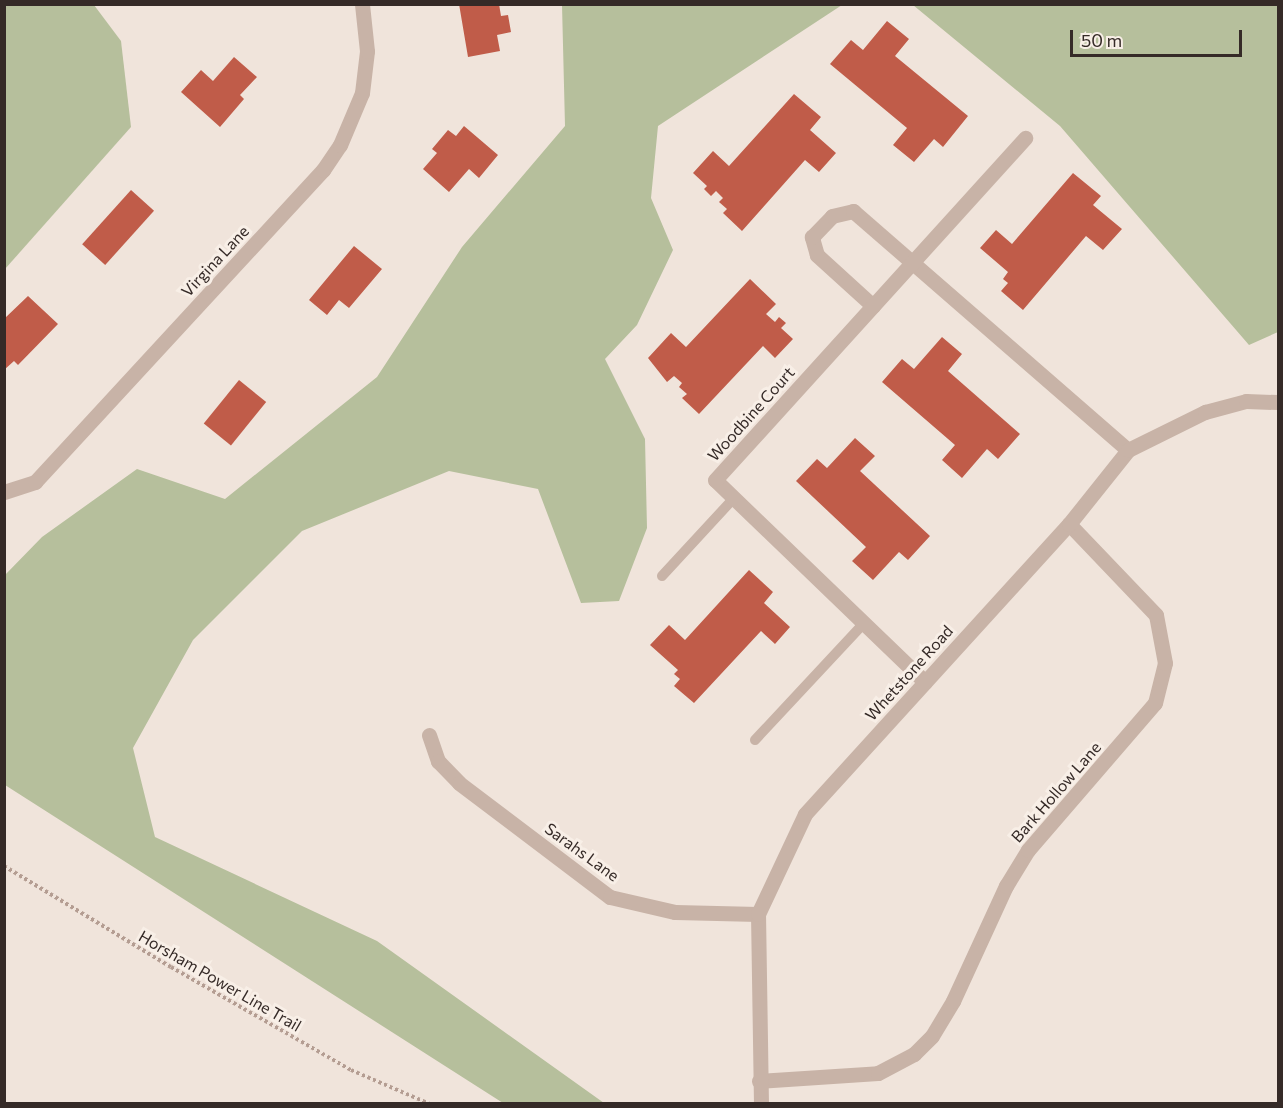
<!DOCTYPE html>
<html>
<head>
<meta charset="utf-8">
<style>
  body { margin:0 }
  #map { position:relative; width:1283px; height:1108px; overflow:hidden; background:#f0e4db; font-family:Commissioner,sans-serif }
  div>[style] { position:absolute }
  .green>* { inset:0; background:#b6bf9c }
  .building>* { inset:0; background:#c05c49; transform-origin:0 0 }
  .path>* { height:4px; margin-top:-2px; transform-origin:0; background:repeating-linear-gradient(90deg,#b49d92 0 3px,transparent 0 6px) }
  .lane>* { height:10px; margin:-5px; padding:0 5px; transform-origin:5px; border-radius:5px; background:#c8b3a7 }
  .street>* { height:15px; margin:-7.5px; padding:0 7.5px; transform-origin:7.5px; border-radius:7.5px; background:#c8b3a7 }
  span { translate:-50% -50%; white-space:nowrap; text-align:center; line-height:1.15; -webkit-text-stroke:6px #f8efe7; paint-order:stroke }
  .street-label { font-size:16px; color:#352a27 }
  .frame { position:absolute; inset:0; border:6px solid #352a27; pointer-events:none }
  .scale { position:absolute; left:1070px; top:30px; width:172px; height:27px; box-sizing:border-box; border:3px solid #352a27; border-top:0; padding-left:8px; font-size:18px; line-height:21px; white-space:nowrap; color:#352a27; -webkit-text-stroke:4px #f8efe7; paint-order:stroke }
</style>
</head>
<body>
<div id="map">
  <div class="green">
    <i style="clip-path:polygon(5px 4px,94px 5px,121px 41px,131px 127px,5px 269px)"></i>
    <i style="clip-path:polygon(562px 5px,842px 5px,658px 126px,651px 198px,673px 250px,637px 325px,605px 359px,645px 439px,647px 528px,619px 601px,581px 603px,538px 489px,449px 471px,302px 531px,193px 640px,133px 748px,155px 837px,377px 941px,604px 1103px,503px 1103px,5px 785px,5px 575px,42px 537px,137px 469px,225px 499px,377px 377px,462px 247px,565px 126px)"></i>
    <i style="clip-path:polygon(913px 5px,1278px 5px,1278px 332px,1249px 345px,1060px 126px)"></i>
  </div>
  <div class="building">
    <i style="clip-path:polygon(459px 4px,499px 4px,501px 16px,508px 15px,511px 32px,497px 35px,500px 51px,468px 57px)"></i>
    <i style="clip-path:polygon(887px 21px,909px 39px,895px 56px,968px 116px,943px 147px,934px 139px,914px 162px,893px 145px,907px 128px,830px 64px,851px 40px,863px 50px)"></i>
    <i style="clip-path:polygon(234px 57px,257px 77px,240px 95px,244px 99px,220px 127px,181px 92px,201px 70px,213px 81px)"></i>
    <i style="clip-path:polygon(794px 94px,821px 117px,810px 130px,836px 153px,819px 172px,805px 160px,742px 231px,723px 213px,727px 209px,719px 202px,723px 198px,716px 191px,711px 196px,704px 189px,707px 186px,693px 173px,713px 151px,729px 166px)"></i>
    <i style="clip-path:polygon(464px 126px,498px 155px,479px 178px,469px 169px,449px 192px,423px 169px,437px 153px,432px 149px,448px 130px,456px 136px)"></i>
    <i style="clip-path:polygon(1073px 173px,1101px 196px,1093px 205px,1122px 229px,1103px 250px,1086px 236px,1023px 310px,1001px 291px,1008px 283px,1003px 279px,1008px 272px,980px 248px,996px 230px,1012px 244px)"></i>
    <i style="left:131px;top:190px;width:31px;height:73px;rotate:42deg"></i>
    <i style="clip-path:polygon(354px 246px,382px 269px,349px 308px,339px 300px,327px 315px,309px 300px)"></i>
    <i style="clip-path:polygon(750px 279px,776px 304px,766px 314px,775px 322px,779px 317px,786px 323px,781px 328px,793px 339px,775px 358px,763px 346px,699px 414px,682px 398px,687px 394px,679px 387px,682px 383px,674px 376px,667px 382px,648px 358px,671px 333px,686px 347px)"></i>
    <i style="clip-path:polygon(28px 296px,58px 324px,18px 365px,14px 361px,4px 370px,4px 319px)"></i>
    <i style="clip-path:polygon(942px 337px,962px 354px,948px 371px,1020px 434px,998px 459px,987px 449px,962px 478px,942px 460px,955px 445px,882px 382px,902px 359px,914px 369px)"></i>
    <i style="left:239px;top:380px;width:35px;height:56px;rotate:39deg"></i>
    <i style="clip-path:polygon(855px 438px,875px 456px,860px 471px,930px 536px,908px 560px,899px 552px,873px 580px,852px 561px,866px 547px,796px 481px,817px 459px,827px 468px)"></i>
    <i style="clip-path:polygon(749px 570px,773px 592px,764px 603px,790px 627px,775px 644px,761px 631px,694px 703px,674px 686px,680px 679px,674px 674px,678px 670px,650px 645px,669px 625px,685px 640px)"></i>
  </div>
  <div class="path">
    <i style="left:4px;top:866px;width:195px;rotate:31.2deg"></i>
    <i style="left:171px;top:967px;width:207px;rotate:29.8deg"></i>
    <i style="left:351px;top:1070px;width:86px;rotate:23.3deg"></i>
  </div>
  <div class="lane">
    <i style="left:662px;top:576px;width:106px;rotate:-47.3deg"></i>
    <i style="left:755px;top:740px;width:160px;rotate:-47deg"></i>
  </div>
  <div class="street">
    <i style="left:873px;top:306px;width:76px;rotate:-137.7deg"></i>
    <i style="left:817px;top:255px;width:19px;rotate:-106deg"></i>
    <i style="left:812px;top:237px;width:29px;rotate:-46deg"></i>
    <i style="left:832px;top:216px;width:22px;rotate:-13deg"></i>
    <i style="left:853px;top:211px;width:364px;rotate:41deg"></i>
    <i style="left:4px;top:492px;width:33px;rotate:-18deg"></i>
    <i style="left:35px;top:482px;width:425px;rotate:-47.3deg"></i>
    <i style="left:323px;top:170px;width:30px;rotate:-56deg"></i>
    <i style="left:340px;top:145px;width:56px;rotate:-67.1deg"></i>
    <i style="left:362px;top:93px;width:42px;rotate:-83.2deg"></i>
    <i style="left:367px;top:51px;width:47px;rotate:-96.1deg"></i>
    <i style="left:925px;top:682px;width:291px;rotate:-136.1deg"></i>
    <i style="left:715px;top:480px;width:462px;rotate:-47.8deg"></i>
    <i style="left:429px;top:735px;width:28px;rotate:71deg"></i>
    <i style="left:438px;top:761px;width:30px;rotate:46deg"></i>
    <i style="left:459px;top:783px;width:189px;rotate:37.1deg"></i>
    <i style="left:610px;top:897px;width:67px;rotate:13deg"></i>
    <i style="left:675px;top:912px;width:83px;rotate:1.4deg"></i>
    <i style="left:759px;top:1081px;width:119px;rotate:-3.8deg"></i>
    <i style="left:878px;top:1073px;width:41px;rotate:-27.8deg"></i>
    <i style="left:914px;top:1054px;width:25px;rotate:-45deg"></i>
    <i style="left:932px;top:1036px;width:41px;rotate:-59deg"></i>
    <i style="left:953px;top:1001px;width:127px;rotate:-65.3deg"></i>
    <i style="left:1006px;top:886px;width:42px;rotate:-58.6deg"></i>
    <i style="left:1028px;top:850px;width:194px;rotate:-49.2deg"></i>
    <i style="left:1155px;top:703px;width:41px;rotate:-76deg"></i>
    <i style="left:1165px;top:663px;width:49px;rotate:-100.6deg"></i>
    <i style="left:1156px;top:615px;width:126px;rotate:-133.7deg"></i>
    <i style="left:761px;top:1104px;width:190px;rotate:-90.9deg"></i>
    <i style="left:758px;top:914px;width:110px;rotate:-64.8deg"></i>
    <i style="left:805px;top:814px;width:392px;rotate:-47.7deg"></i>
    <i style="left:1069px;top:524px;width:95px;rotate:-51.4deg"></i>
    <i style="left:1128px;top:450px;width:86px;rotate:-26.3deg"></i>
    <i style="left:1205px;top:412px;width:42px;rotate:-15deg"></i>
    <i style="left:1246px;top:401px;width:32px;rotate:2deg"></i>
  </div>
  <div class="street-label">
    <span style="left:215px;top:261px;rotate:-47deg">Virgina Lane</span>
    <span style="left:751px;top:414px;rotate:-48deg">Woodbine Court</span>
    <span style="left:909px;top:673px;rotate:-48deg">Whetstone Road</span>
    <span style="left:1056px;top:792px;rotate:-49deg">Bark Hollow Lane</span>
    <span style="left:582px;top:852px;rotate:36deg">Sarahs Lane</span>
    <span style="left:220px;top:981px;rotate:30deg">Horsham Power Line Trail</span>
  </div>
  <div class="frame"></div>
  <div class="scale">50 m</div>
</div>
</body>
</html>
